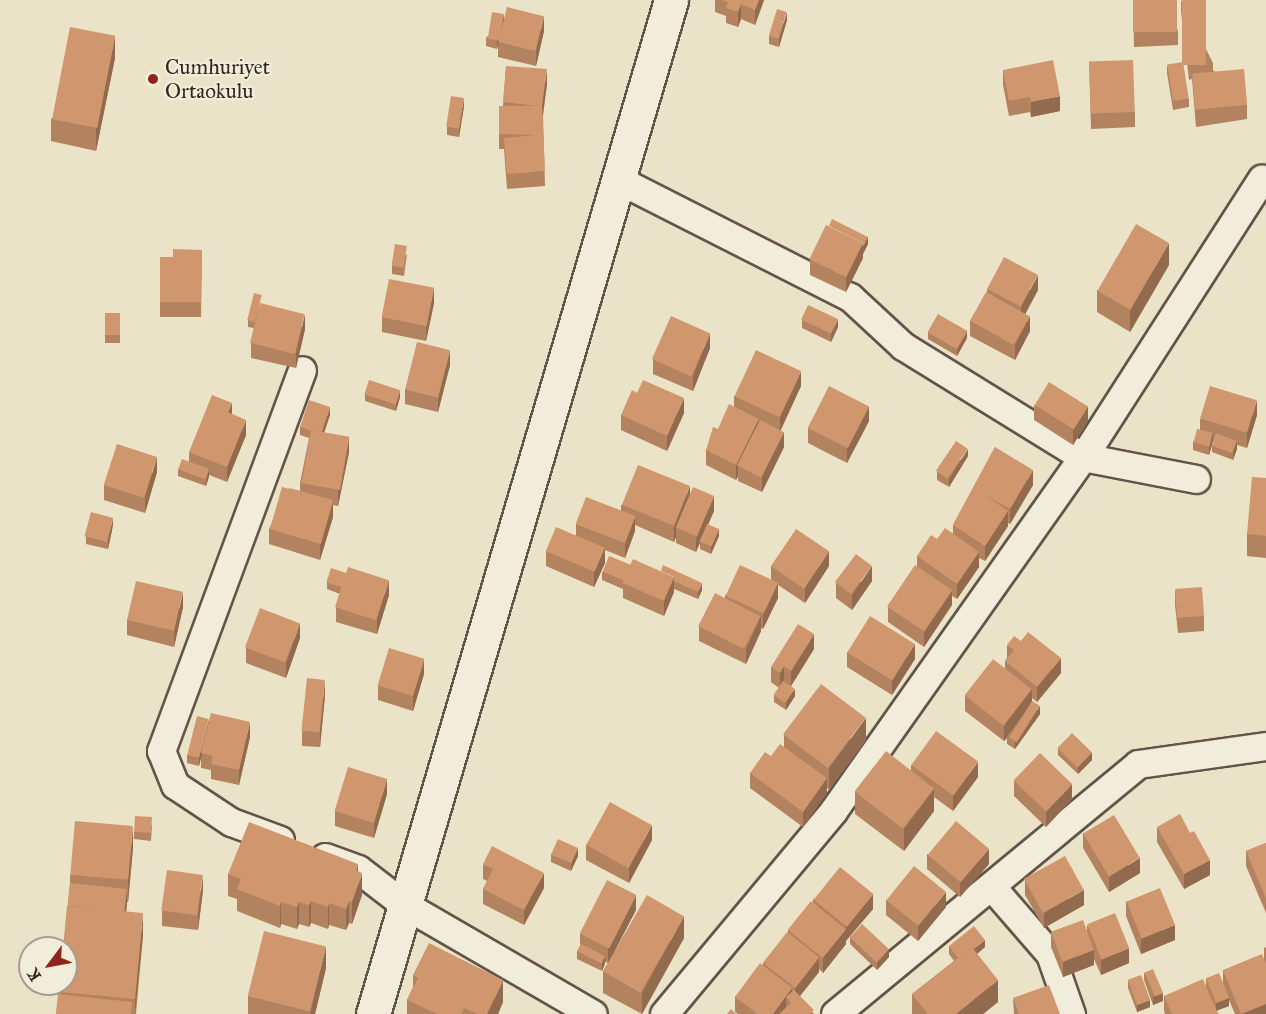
<!DOCTYPE html>
<html>
<head>
<meta charset="utf-8">
<style>
  body { margin:0 }
  #map { position:relative; width:1266px; height:1014px; overflow:hidden; background:#ebe3c8; font-family:"IM FELL Great Primer",serif }
  div>[style] { position:absolute }
  .roads { filter:drop-shadow(2px 0 #625449) drop-shadow(-2px 0 #625449) drop-shadow(0 2px #625449) drop-shadow(0 -2px #625449) }
  .minor>* { height:27px; margin:-13.5px; padding:0 13.5px; transform-origin:13.5px; border-radius:13.5px; background:#f2eddb }
  .tertiary>* { height:33px; margin:-16.5px; padding:0 16.5px; transform-origin:16.5px; border-radius:16.5px; background:#f2eddb }
  .wall>* { inset:0; background:#b3825f; transform-origin:0 0 }
  .shaded-wall>* { inset:0; background:#926a4e }
  .building>* { inset:0; background:#d0976f; transform-origin:0 0 }
  .dots>* { width:16px; height:16px; translate:-50% -50%; box-sizing:border-box; border:3px solid #f2eddb; border-radius:50% }
  span { translate:-50% -50%; white-space:nowrap; text-align:center; line-height:1.15; -webkit-text-stroke:4.5px #f2eddb; paint-order:stroke }
  .poi-label { font-size:21px; color:#35251f }
  .left { translate:0 -50%; text-align:left }
  .north { position:absolute; left:18px; top:936px; width:60px; height:60px; box-sizing:border-box; background:#f2eddb; border:2px solid #a69d90; border-radius:50%; rotate:238deg; font-size:16px; font-weight:700; line-height:24px; text-align:center; color:#35251f }
  .north::after { content:''; display:block; margin:auto; width:21px; height:27px; background:#8f2418; clip-path:polygon(50% 0,100% 100%,50% 72%,0 100%) }
</style>
</head>
<body>
<div id="map">
  <div class="roads">
    <div class="minor">
      <i style="left:617px;top:179px;width:261px;rotate:26.9deg"></i>
      <i style="left:850px;top:297px;width:72px;rotate:42.8deg"></i>
      <i style="left:903px;top:346px;width:211px;rotate:31.7deg"></i>
      <i style="left:1083px;top:457px;width:115px;rotate:11deg"></i>
      <i style="left:280px;top:840px;width:52px;rotate:-159.8deg"></i>
      <i style="left:231px;top:822px;width:67px;rotate:-146.5deg"></i>
      <i style="left:175px;top:785px;width:37px;rotate:-112deg"></i>
      <i style="left:161px;top:751px;width:406px;rotate:-69.7deg"></i>
      <i style="left:325px;top:857px;width:35px;rotate:20deg"></i>
      <i style="left:358px;top:869px;width:59px;rotate:37.5deg"></i>
      <i style="left:405px;top:905px;width:217px;rotate:30.1deg"></i>
      <i style="left:991px;top:886px;width:90px;rotate:49.1deg"></i>
      <i style="left:1050px;top:954px;width:64px;rotate:70.7deg"></i>
      <i style="left:664px;top:1014px;width:264px;rotate:-50.2deg"></i>
      <i style="left:833px;top:811px;width:433px;rotate:-54.8deg"></i>
      <i style="left:1083px;top:457px;width:331px;rotate:-57.3deg"></i>
      <i style="left:835px;top:1014px;width:393px;rotate:-39.5deg"></i>
      <i style="left:1138px;top:764px;width:129px;rotate:-8deg"></i>
    </div>
    <div class="tertiary">
      <i style="left:373px;top:1014px;width:1057px;rotate:-73.62deg"></i>
    </div>
  </div>
  <div class="wall">
    <i style="clip-path:polygon(715px 0,764px 0,755px 25px,741px 19px,738px 27px,726px 23px,726px 16px,715px 12px)"></i>
    <i style="clip-path:polygon(1133px 0,1178px 30px,1178px 45px,1134px 47px)"></i>
    <i style="clip-path:polygon(1181px 0,1213px 63px,1213px 70px,1247px 105px,1247px 119px,1196px 127px,1192px 79px,1189px 80px,1181px 11px)"></i>
    <i style="clip-path:polygon(504px 19px,544px 31px,536px 66px,498px 57px,498px 44px,497px 49px,486px 46px,486px 38px)"></i>
    <i style="clip-path:polygon(787px 20px,779px 47px,769px 44px,769px 36px)"></i>
    <i style="clip-path:polygon(115px 58px,96px 151px,51px 141px,51px 119px)"></i>
    <i style="clip-path:polygon(1089px 61px,1135px 112px,1135px 127px,1091px 129px)"></i>
    <i style="clip-path:polygon(1167px 65px,1189px 99px,1189px 107px,1173px 110px,1167px 73px)"></i>
    <i style="clip-path:polygon(506px 66px,547px 84px,543px 116px,545px 186px,507px 189px,504px 149px,499px 149px,499px 106px,503px 106px)"></i>
    <i style="clip-path:polygon(1003px 70px,1060px 111px,1031px 117px,1030px 112px,1009px 116px,1003px 85px)"></i>
    <i style="clip-path:polygon(464px 106px,459px 137px,447px 135px,447px 127px)"></i>
    <i style="clip-path:polygon(868px 244px,863px 254px,863px 258px,846px 292px,810px 275px,810px 260px)"></i>
    <i style="clip-path:polygon(202px 250px,201px 317px,160px 317px,160px 257px,173px 257px)"></i>
    <i style="clip-path:polygon(407px 254px,404px 276px,392px 274px,392px 266px)"></i>
    <i style="clip-path:polygon(1169px 265px,1130px 332px,1097px 312px,1097px 290px)"></i>
    <i style="clip-path:polygon(987px 289px,1038px 290px,1025px 314px,1030px 331px,1015px 360px,970px 336px,970px 321px,987px 293px)"></i>
    <i style="clip-path:polygon(434px 303px,426px 341px,382px 332px,382px 317px)"></i>
    <i style="clip-path:polygon(261px 304px,305px 329px,296px 368px,251px 358px,251px 343px,254px 328px,248px 327px,248px 320px)"></i>
    <i style="left:105px;top:313px;width:15px;height:30px"></i>
    <i style="clip-path:polygon(802px 320px,838px 327px,831px 342px,802px 328px)"></i>
    <i style="clip-path:polygon(928px 332px,967px 338px,957px 356px,928px 339px)"></i>
    <i style="clip-path:polygon(710px 348px,693px 391px,653px 374px,653px 359px)"></i>
    <i style="clip-path:polygon(450px 365px,438px 412px,405px 404px,405px 389px)"></i>
    <i style="clip-path:polygon(801px 386px,780px 430px,784px 447px,762px 492px,738px 481px,738px 476px,736px 480px,706px 465px,706px 450px,718px 429px,734px 407px,734px 396px)"></i>
    <i style="clip-path:polygon(365px 394px,400px 397px,396px 411px,365px 401px)"></i>
    <i style="clip-path:polygon(1034px 405px,1088px 421px,1073px 445px,1034px 420px)"></i>
    <i style="clip-path:polygon(684px 413px,667px 451px,621px 430px,621px 415px)"></i>
    <i style="clip-path:polygon(232px 414px,246px 435px,227px 482px,209px 475px,206px 486px,178px 476px,178px 469px,189px 462px,189px 452px)"></i>
    <i style="clip-path:polygon(330px 415px,324px 432px,349px 452px,338px 506px,333px 505px,333px 517px,320px 560px,269px 544px,269px 529px,289px 489px,300px 491px,300px 483px,309px 438px,300px 435px,300px 427px)"></i>
    <i style="clip-path:polygon(1257px 415px,1247px 448px,1237px 445px,1237px 449px,1233px 460px,1212px 452px,1212px 445px,1209px 455px,1193px 450px,1193px 442px,1200px 430px,1200px 419px)"></i>
    <i style="clip-path:polygon(869px 421px,847px 463px,808px 443px,808px 428px)"></i>
    <i style="clip-path:polygon(995px 447px,1033px 485px,1010px 524px,1008px 523px,1008px 526px,985px 561px,979px 558px,979px 567px,957px 599px,952px 596px,952px 605px,924px 647px,888px 622px,888px 607px,917px 566px,917px 556px,937px 539px,953px 533px,953px 525px)"></i>
    <i style="clip-path:polygon(968px 456px,949px 487px,937px 480px,937px 472px)"></i>
    <i style="clip-path:polygon(157px 472px,145px 513px,104px 500px,104px 485px)"></i>
    <i style="clip-path:polygon(1266px 478px,1266px 558px,1247px 556px,1247px 534px)"></i>
    <i style="clip-path:polygon(690px 494px,714px 511px,708px 524px,719px 536px,711px 554px,700px 549px,700px 542px,696px 552px,676px 543px,676px 537px,674px 542px,635px 525px,635px 531px,625px 558px,605px 550px,605px 563px,594px 587px,546px 566px,546px 551px,576px 535px,576px 524px,621px 511px,621px 505px)"></i>
    <i style="clip-path:polygon(113px 525px,108px 549px,86px 544px,86px 536px)"></i>
    <i style="clip-path:polygon(631px 565px,702px 590px,698px 599px,674px 589px,674px 592px,664px 616px,623px 598px,623px 589px,602px 580px,602px 572px)"></i>
    <i style="clip-path:polygon(771px 566px,829px 566px,805px 603px,778px 585px,778px 598px,763px 629px,761px 628px,761px 631px,746px 664px,699px 641px,699px 626px,725px 598px,725px 595px,771px 580px)"></i>
    <i style="clip-path:polygon(872px 581px,852px 610px,836px 598px,836px 583px)"></i>
    <i style="clip-path:polygon(327px 582px,389px 595px,377px 634px,336px 622px,336px 607px,340px 594px,327px 589px)"></i>
    <i style="clip-path:polygon(1175px 590px,1204px 616px,1204px 631px,1178px 633px,1175px 605px)"></i>
    <i style="clip-path:polygon(183px 607px,174px 647px,127px 635px,127px 620px)"></i>
    <i style="clip-path:polygon(300px 638px,286px 678px,246px 663px,246px 648px)"></i>
    <i style="clip-path:polygon(1007px 645px,1061px 673px,1037px 702px,1032px 698px,1032px 701px,1040px 714px,1015px 749px,1007px 744px,1007px 738px,1004px 741px,965px 711px,965px 696px,1005px 668px,1005px 661px,1007px 658px)"></i>
    <i style="clip-path:polygon(814px 649px,791px 686px,795px 696px,786px 710px,774px 702px,774px 695px,779px 688px,771px 682px,771px 667px)"></i>
    <i style="clip-path:polygon(847px 652px,915px 659px,892px 695px,847px 667px)"></i>
    <i style="clip-path:polygon(424px 674px,413px 711px,378px 700px,378px 685px)"></i>
    <i style="clip-path:polygon(325px 695px,320px 747px,302px 746px,302px 731px)"></i>
    <i style="clip-path:polygon(784px 735px,866px 740px,829px 790px,827px 788px,827px 793px,803px 827px,750px 788px,750px 773px,784px 747px)"></i>
    <i style="clip-path:polygon(250px 737px,239px 785px,211px 779px,211px 770px,201px 768px,201px 756px,199px 766px,187px 763px,187px 755px)"></i>
    <i style="clip-path:polygon(1058px 748px,1092px 760px,1078px 774px,1058px 755px)"></i>
    <i style="clip-path:polygon(911px 765px,978px 777px,953px 811px,934px 797px,934px 811px,904px 851px,855px 814px,855px 792px,911px 770px)"></i>
    <i style="clip-path:polygon(1014px 781px,1072px 799px,1046px 827px,1014px 796px)"></i>
    <i style="clip-path:polygon(387px 794px,374px 838px,335px 826px,335px 811px)"></i>
    <i style="clip-path:polygon(152px 825px,151px 841px,134px 839px,134px 832px)"></i>
    <i style="clip-path:polygon(1157px 827px,1210px 875px,1184px 889px,1157px 842px)"></i>
    <i style="clip-path:polygon(1083px 833px,1140px 873px,1109px 892px,1083px 848px)"></i>
    <i style="clip-path:polygon(652px 840px,629px 883px,586px 860px,586px 845px)"></i>
    <i style="clip-path:polygon(1266px 843px,1266px 913px,1246px 866px,1246px 851px)"></i>
    <i style="clip-path:polygon(133px 848px,128px 902px,127px 902px,126px 912px,143px 935px,136px 1014px,56px 1014px,59px 994px,70px 883px,70px 875px)"></i>
    <i style="clip-path:polygon(551px 854px,578px 856px,571px 871px,551px 862px)"></i>
    <i style="clip-path:polygon(927px 854px,989px 864px,960px 897px,927px 869px)"></i>
    <i style="clip-path:polygon(483px 864px,544px 888px,524px 925px,483px 904px,483px 889px,487px 881px,483px 879px)"></i>
    <i style="clip-path:polygon(358px 871px,362px 895px,352px 924px,349px 923px,346px 930px,329px 925px,328px 929px,311px 923px,309px 927px,299px 924px,297px 929px,281px 924px,280px 928px,237px 911px,237px 899px,228px 896px,228px 874px)"></i>
    <i style="clip-path:polygon(1025px 880px,1084px 905px,1044px 928px,1025px 895px)"></i>
    <i style="clip-path:polygon(203px 890px,198px 930px,162px 926px,162px 911px)"></i>
    <i style="clip-path:polygon(813px 899px,873px 909px,846px 940px,846px 944px,823px 973px,819px 969px,819px 972px,800px 996px,814px 1014px,738px 1014px,735px 1012px,735px 997px,763px 966px,763px 963px,788px 933px,788px 930px,813px 904px)"></i>
    <i style="clip-path:polygon(886px 900px,946px 907px,918px 941px,886px 915px)"></i>
    <i style="clip-path:polygon(1126px 901px,1175px 940px,1141px 954px,1126px 916px)"></i>
    <i style="clip-path:polygon(636px 910px,615px 950px,684px 938px,642px 1014px,603px 993px,603px 971px,608px 963px,605px 962px,602px 971px,577px 959px,577px 951px,580px 946px,580px 934px)"></i>
    <i style="clip-path:polygon(1087px 925px,1129px 963px,1101px 975px,1094px 959px,1094px 965px,1063px 977px,1051px 947px,1051px 932px,1087px 930px)"></i>
    <i style="clip-path:polygon(850px 937px,889px 957px,877px 970px,850px 944px)"></i>
    <i style="clip-path:polygon(949px 946px,985px 947px,977px 954px,998px 1002px,983px 1014px,912px 1014px,912px 994px,954px 961px,949px 954px)"></i>
    <i style="clip-path:polygon(1266px 947px,1266px 1014px,1235px 1014px,1229px 1000px,1229px 1006px,1217px 1010px,1218px 1014px,1165px 1014px,1164px 1011px,1164px 996px,1206px 986px,1206px 978px,1223px 983px,1223px 970px,1264px 959px,1264px 948px)"></i>
    <i style="clip-path:polygon(326px 968px,315px 1014px,248px 1014px,248px 996px)"></i>
    <i style="clip-path:polygon(1144px 972px,1163px 1001px,1153px 1005px,1144px 980px)"></i>
    <i style="clip-path:polygon(413px 975px,503px 1002px,498px 1014px,407px 1014px,407px 1000px,413px 987px)"></i>
    <i style="clip-path:polygon(1128px 980px,1150px 1007px,1137px 1012px,1128px 988px)"></i>
    <i style="clip-path:polygon(1013px 998px,1060px 1014px,1014px 1014px)"></i>
  </div>
  <div class="shaded-wall">
    <i style="clip-path:polygon(759px 0,764px 0,755px 25px,755px 10px)"></i>
    <i style="clip-path:polygon(741px 4px,741px 19px,738px 27px,738px 12px)"></i>
    <i style="clip-path:polygon(787px 12px,787px 20px,779px 47px,779px 39px)"></i>
    <i style="clip-path:polygon(504px 14px,504px 22px,497px 49px,497px 41px)"></i>
    <i style="clip-path:polygon(544px 16px,544px 31px,536px 66px,536px 51px)"></i>
    <i style="clip-path:polygon(115px 36px,115px 58px,96px 151px,96px 129px)"></i>
    <i style="clip-path:polygon(547px 69px,547px 84px,542px 120px,542px 105px)"></i>
    <i style="clip-path:polygon(1060px 96px,1060px 111px,1031px 117px,1031px 102px)"></i>
    <i style="clip-path:polygon(464px 98px,464px 106px,459px 137px,459px 129px)"></i>
    <i style="clip-path:polygon(868px 237px,868px 244px,863px 254px,863px 258px,846px 292px,846px 277px,863px 243px)"></i>
    <i style="clip-path:polygon(1169px 243px,1169px 265px,1130px 332px,1130px 310px)"></i>
    <i style="clip-path:polygon(1038px 275px,1038px 290px,1021px 322px,1021px 307px)"></i>
    <i style="clip-path:polygon(434px 288px,434px 303px,426px 341px,426px 326px)"></i>
    <i style="clip-path:polygon(305px 314px,305px 329px,296px 368px,296px 353px)"></i>
    <i style="clip-path:polygon(1030px 316px,1030px 331px,1015px 360px,1015px 345px)"></i>
    <i style="clip-path:polygon(838px 319px,838px 327px,831px 342px,831px 334px)"></i>
    <i style="clip-path:polygon(967px 331px,967px 338px,957px 356px,957px 348px)"></i>
    <i style="clip-path:polygon(710px 333px,710px 348px,693px 391px,693px 376px)"></i>
    <i style="clip-path:polygon(450px 350px,450px 365px,438px 412px,438px 398px)"></i>
    <i style="clip-path:polygon(801px 371px,801px 386px,780px 432px,780px 417px)"></i>
    <i style="clip-path:polygon(400px 390px,400px 397px,396px 411px,396px 403px)"></i>
    <i style="clip-path:polygon(684px 398px,684px 413px,667px 451px,667px 436px)"></i>
    <i style="clip-path:polygon(1257px 400px,1257px 415px,1247px 448px,1247px 433px)"></i>
    <i style="clip-path:polygon(232px 403px,232px 418px,228px 412px)"></i>
    <i style="clip-path:polygon(869px 406px,869px 421px,847px 463px,847px 448px)"></i>
    <i style="clip-path:polygon(1088px 406px,1088px 421px,1073px 445px,1073px 430px)"></i>
    <i style="clip-path:polygon(330px 407px,330px 415px,321px 442px,321px 434px)"></i>
    <i style="clip-path:polygon(759px 419px,759px 434px,738px 466px,738px 476px,736px 480px,736px 465px)"></i>
    <i style="clip-path:polygon(246px 420px,246px 435px,227px 482px,227px 467px)"></i>
    <i style="clip-path:polygon(784px 432px,784px 447px,762px 492px,762px 477px)"></i>
    <i style="clip-path:polygon(1213px 433px,1213px 441px,1209px 455px,1209px 447px)"></i>
    <i style="clip-path:polygon(349px 437px,349px 452px,338px 506px,338px 491px)"></i>
    <i style="clip-path:polygon(1237px 441px,1237px 449px,1233px 460px,1233px 452px)"></i>
    <i style="clip-path:polygon(968px 449px,968px 456px,949px 487px,949px 479px)"></i>
    <i style="clip-path:polygon(157px 457px,157px 472px,145px 513px,145px 498px)"></i>
    <i style="clip-path:polygon(209px 469px,209px 477px,206px 486px,206px 479px)"></i>
    <i style="clip-path:polygon(1033px 470px,1033px 485px,1010px 524px,1010px 509px)"></i>
    <i style="clip-path:polygon(690px 486px,690px 501px,676px 528px,676px 537px,674px 542px,674px 527px)"></i>
    <i style="clip-path:polygon(714px 496px,714px 511px,696px 552px,696px 537px)"></i>
    <i style="clip-path:polygon(333px 500px,333px 517px,320px 560px,320px 545px)"></i>
    <i style="clip-path:polygon(1008px 511px,1008px 526px,985px 561px,985px 546px)"></i>
    <i style="clip-path:polygon(635px 516px,635px 531px,625px 558px,625px 543px)"></i>
    <i style="clip-path:polygon(113px 518px,113px 525px,108px 549px,108px 541px)"></i>
    <i style="clip-path:polygon(719px 529px,719px 536px,711px 554px,711px 547px)"></i>
    <i style="clip-path:polygon(605px 548px,605px 563px,594px 587px,594px 572px)"></i>
    <i style="clip-path:polygon(829px 551px,829px 566px,805px 603px,805px 588px)"></i>
    <i style="clip-path:polygon(979px 552px,979px 567px,957px 599px,957px 584px)"></i>
    <i style="clip-path:polygon(872px 566px,872px 581px,852px 610px,852px 595px)"></i>
    <i style="clip-path:polygon(674px 577px,674px 592px,664px 616px,664px 601px)"></i>
    <i style="clip-path:polygon(389px 580px,389px 595px,377px 634px,377px 619px)"></i>
    <i style="clip-path:polygon(702px 583px,702px 590px,698px 599px,698px 592px)"></i>
    <i style="clip-path:polygon(778px 583px,778px 598px,763px 629px,763px 614px)"></i>
    <i style="clip-path:polygon(952px 590px,952px 605px,924px 647px,924px 632px)"></i>
    <i style="clip-path:polygon(183px 592px,183px 607px,174px 647px,174px 632px)"></i>
    <i style="clip-path:polygon(761px 616px,761px 631px,746px 664px,746px 649px)"></i>
    <i style="clip-path:polygon(300px 623px,300px 638px,286px 678px,286px 663px)"></i>
    <i style="clip-path:polygon(814px 634px,814px 649px,791px 686px,791px 671px)"></i>
    <i style="clip-path:polygon(915px 644px,915px 659px,892px 695px,892px 680px)"></i>
    <i style="clip-path:polygon(1061px 658px,1061px 673px,1037px 702px,1037px 687px)"></i>
    <i style="clip-path:polygon(424px 659px,424px 674px,413px 711px,413px 696px)"></i>
    <i style="clip-path:polygon(784px 666px,784px 681px,780px 688px,780px 673px)"></i>
    <i style="clip-path:polygon(325px 680px,325px 695px,320px 747px,320px 732px)"></i>
    <i style="clip-path:polygon(795px 689px,795px 696px,786px 710px,786px 702px)"></i>
    <i style="clip-path:polygon(1032px 689px,1032px 704px,1007px 736px,1007px 738px,1004px 741px,1004px 726px)"></i>
    <i style="clip-path:polygon(1040px 706px,1040px 714px,1015px 749px,1015px 742px)"></i>
    <i style="clip-path:polygon(866px 718px,866px 740px,829px 790px,829px 768px)"></i>
    <i style="clip-path:polygon(209px 719px,209px 727px,199px 766px,199px 758px)"></i>
    <i style="clip-path:polygon(250px 722px,250px 737px,239px 785px,239px 770px)"></i>
    <i style="clip-path:polygon(1092px 752px,1092px 760px,1078px 774px,1078px 767px)"></i>
    <i style="clip-path:polygon(978px 762px,978px 777px,953px 811px,953px 796px)"></i>
    <i style="clip-path:polygon(827px 778px,827px 793px,803px 827px,803px 812px)"></i>
    <i style="clip-path:polygon(387px 779px,387px 794px,374px 838px,374px 823px)"></i>
    <i style="clip-path:polygon(1072px 784px,1072px 799px,1046px 827px,1046px 812px)"></i>
    <i style="clip-path:polygon(934px 789px,934px 811px,904px 851px,904px 829px)"></i>
    <i style="clip-path:polygon(652px 825px,652px 840px,629px 883px,629px 868px)"></i>
    <i style="clip-path:polygon(133px 826px,133px 848px,128px 902px,128px 880px)"></i>
    <i style="clip-path:polygon(578px 848px,578px 856px,571px 871px,571px 863px)"></i>
    <i style="clip-path:polygon(989px 849px,989px 864px,960px 897px,960px 882px)"></i>
    <i style="clip-path:polygon(1140px 858px,1140px 873px,1109px 892px,1109px 877px)"></i>
    <i style="clip-path:polygon(1210px 860px,1210px 875px,1184px 889px,1184px 874px)"></i>
    <i style="clip-path:polygon(358px 864px,358px 886px,362px 873px,362px 895px,352px 924px,352px 902px,356px 870px)"></i>
    <i style="clip-path:polygon(544px 873px,544px 888px,524px 925px,524px 910px)"></i>
    <i style="clip-path:polygon(203px 875px,203px 890px,198px 930px,198px 915px)"></i>
    <i style="clip-path:polygon(127px 889px,127px 904px,124px 933px,124px 918px)"></i>
    <i style="clip-path:polygon(1084px 890px,1084px 905px,1044px 928px,1044px 913px)"></i>
    <i style="clip-path:polygon(946px 892px,946px 907px,918px 941px,918px 926px)"></i>
    <i style="clip-path:polygon(873px 894px,873px 909px,846px 941px,846px 926px)"></i>
    <i style="clip-path:polygon(636px 895px,636px 910px,608px 964px,608px 949px)"></i>
    <i style="clip-path:polygon(311px 901px,311px 923px,309px 927px,309px 905px)"></i>
    <i style="clip-path:polygon(349px 901px,349px 923px,346px 930px,346px 909px)"></i>
    <i style="clip-path:polygon(281px 902px,281px 924px,280px 928px,280px 906px)"></i>
    <i style="clip-path:polygon(299px 902px,299px 924px,297px 929px,297px 907px)"></i>
    <i style="clip-path:polygon(329px 903px,329px 925px,328px 929px,328px 907px)"></i>
    <i style="clip-path:polygon(143px 913px,143px 935px,135px 1014px,135px 999px)"></i>
    <i style="clip-path:polygon(684px 916px,684px 938px,642px 1014px,642px 993px)"></i>
    <i style="clip-path:polygon(1175px 925px,1175px 940px,1141px 954px,1141px 939px)"></i>
    <i style="clip-path:polygon(846px 929px,846px 944px,823px 973px,823px 958px)"></i>
    <i style="clip-path:polygon(985px 940px,985px 947px,960px 968px,960px 960px)"></i>
    <i style="clip-path:polygon(326px 946px,326px 968px,315px 1014px,310px 1014px)"></i>
    <i style="clip-path:polygon(1129px 948px,1129px 963px,1101px 975px,1101px 960px)"></i>
    <i style="clip-path:polygon(889px 949px,889px 957px,877px 970px,877px 963px)"></i>
    <i style="clip-path:polygon(1094px 950px,1094px 965px,1063px 977px,1063px 962px)"></i>
    <i style="clip-path:polygon(605px 956px,605px 964px,602px 971px,602px 963px)"></i>
    <i style="clip-path:polygon(819px 957px,819px 972px,795px 1002px,795px 987px)"></i>
    <i style="clip-path:polygon(503px 980px,503px 1002px,498px 1014px,487px 1014px)"></i>
    <i style="clip-path:polygon(998px 980px,998px 1002px,983px 1014px,956px 1014px)"></i>
    <i style="clip-path:polygon(792px 988px,792px 1003px,786px 997px,786px 1011px,784px 1014px,773px 1014px)"></i>
    <i style="clip-path:polygon(1163px 993px,1163px 1001px,1153px 1005px,1153px 997px)"></i>
    <i style="clip-path:polygon(1229px 998px,1229px 1006px,1216px 1011px,1216px 1003px)"></i>
    <i style="clip-path:polygon(1150px 1000px,1150px 1007px,1137px 1012px,1137px 1004px)"></i>
    <i style="clip-path:polygon(1266px 1004px,1266px 1014px,1242px 1014px)"></i>
  </div>
  <div class="building">
    <i style="clip-path:polygon(722px 0,759px 0,755px 10px,741px 4px,738px 12px,726px 8px,728px 2px)"></i>
    <i style="left:1133px;top:0;width:44px;height:32px"></i>
    <i style="left:1182px;top:0;width:24px;height:65px"></i>
    <i style="left:507px;top:7px;width:38px;height:36px;rotate:14deg"></i>
    <i style="left:777px;top:9px;width:10px;height:28px;rotate:17deg"></i>
    <i style="left:492px;top:12px;width:12px;height:27px;rotate:9deg"></i>
    <i style="left:70px;top:27px;width:46px;height:94px;rotate:11deg"></i>
    <i style="clip-path:polygon(1053px 60px,1060px 96px,1031px 102px,1030px 97px,1009px 101px,1003px 70px)"></i>
    <i style="left:1133px;top:60px;width:52px;height:44px;rotate:88deg"></i>
    <i style="left:1183px;top:62px;width:37px;height:16px;rotate:81deg"></i>
    <i style="clip-path:polygon(506px 66px,547px 69px,542px 105px,545px 171px,507px 174px,504px 138px,536px 135px,499px 134px,499px 106px,537px 106px,503px 102px)"></i>
    <i style="left:1244px;top:69px;width:36px;height:52px;rotate:85deg"></i>
    <i style="left:451px;top:96px;width:13px;height:31px;rotate:9deg"></i>
    <i style="clip-path:polygon(832px 219px,868px 237px,863px 247px,863px 243px,829px 226px)"></i>
    <i style="left:1136px;top:224px;width:38px;height:77px;rotate:30deg"></i>
    <i style="left:826px;top:225px;width:41px;height:38px;rotate:26deg"></i>
    <i style="left:395px;top:244px;width:12px;height:22px;rotate:9deg"></i>
    <i style="clip-path:polygon(173px 249px,202px 250px,201px 302px,160px 302px,160px 257px,173px 257px)"></i>
    <i style="left:1004px;top:257px;width:38px;height:36px;rotate:28deg"></i>
    <i style="left:389px;top:279px;width:46px;height:39px;rotate:11deg"></i>
    <i style="left:986px;top:292px;width:50px;height:33px;rotate:29deg"></i>
    <i style="left:254px;top:293px;width:8px;height:28px;rotate:14deg"></i>
    <i style="left:260px;top:303px;width:46px;height:41px;rotate:14deg"></i>
    <i style="left:808px;top:305px;width:33px;height:16px;rotate:25deg"></i>
    <i style="left:105px;top:313px;width:15px;height:22px"></i>
    <i style="left:938px;top:314px;width:34px;height:21px;rotate:30deg"></i>
    <i style="left:671px;top:316px;width:43px;height:47px;rotate:24deg"></i>
    <i style="left:417px;top:342px;width:34px;height:49px;rotate:14deg"></i>
    <i style="left:756px;top:350px;width:50px;height:51px;rotate:25deg"></i>
    <i style="left:369px;top:380px;width:33px;height:15px;rotate:18deg"></i>
    <i style="clip-path:polygon(643px 380px,684px 398px,667px 436px,621px 415px,632px 390px,637px 393px)"></i>
    <i style="left:1049px;top:382px;width:46px;height:27px;rotate:32deg"></i>
    <i style="left:829px;top:386px;width:45px;height:47px;rotate:27deg"></i>
    <i style="left:1210px;top:386px;width:49px;height:34px;rotate:17deg"></i>
    <i style="clip-path:polygon(212px 395px,232px 403px,228px 412px,246px 420px,227px 467px,189px 452px)"></i>
    <i style="clip-path:polygon(309px 400px,330px 407px,322px 432px,311px 430px,311px 431px,300px 427px)"></i>
    <i style="clip-path:polygon(729px 404px,759px 419px,736px 465px,706px 450px,713px 427px,718px 429px)"></i>
    <i style="left:760px;top:420px;width:27px;height:51px;rotate:27deg"></i>
    <i style="left:1197px;top:429px;width:16px;height:14px;rotate:14deg"></i>
    <i style="left:311px;top:430px;width:39px;height:54px;rotate:10deg"></i>
    <i style="left:1216px;top:433px;width:22px;height:13px;rotate:21deg"></i>
    <i style="left:956px;top:441px;width:14px;height:36px;rotate:34deg"></i>
    <i style="left:117px;top:444px;width:42px;height:43px;rotate:18deg"></i>
    <i style="clip-path:polygon(995px 447px,1033px 470px,1010px 509px,985px 495px,1008px 511px,985px 546px,953px 525px)"></i>
    <i style="left:182px;top:459px;width:29px;height:11px;rotate:20deg"></i>
    <i style="left:638px;top:465px;width:56px;height:43px;rotate:22deg"></i>
    <i style="clip-path:polygon(1252px 477px,1266px 478px,1266px 536px,1247px 534px)"></i>
    <i style="left:282px;top:487px;width:53px;height:44px;rotate:16deg"></i>
    <i style="left:693px;top:487px;width:23px;height:44px;rotate:23deg"></i>
    <i style="clip-path:polygon(289px 488px,333px 500px,332px 502px,289px 489px)"></i>
    <i style="left:586px;top:497px;width:53px;height:29px;rotate:21deg"></i>
    <i style="left:91px;top:512px;width:23px;height:25px;rotate:15deg"></i>
    <i style="left:707px;top:524px;width:13px;height:19px;rotate:23deg"></i>
    <i style="left:556px;top:527px;width:53px;height:26px;rotate:23deg"></i>
    <i style="clip-path:polygon(945px 528px,979px 552px,957px 584px,917px 556px,931px 535px,937px 539px)"></i>
    <i style="left:796px;top:529px;width:40px;height:45px;rotate:34deg"></i>
    <i style="left:856px;top:554px;width:20px;height:35px;rotate:37deg"></i>
    <i style="left:609px;top:556px;width:24px;height:17px;rotate:22deg"></i>
    <i style="left:633px;top:559px;width:45px;height:26px;rotate:24deg"></i>
    <i style="clip-path:polygon(663px 565px,702px 583px,698px 592px,674px 581px,674px 577px,661px 571px)"></i>
    <i style="left:740px;top:565px;width:42px;height:34px;rotate:25deg"></i>
    <i style="left:915px;top:565px;width:45px;height:50px;rotate:34deg"></i>
    <i style="left:348px;top:567px;width:43px;height:42px;rotate:18deg"></i>
    <i style="left:331px;top:568px;width:16px;height:15px;rotate:18deg"></i>
    <i style="left:136px;top:581px;width:48px;height:40px;rotate:13deg"></i>
    <i style="left:1202px;top:587px;width:29px;height:27px;rotate:86deg"></i>
    <i style="left:715px;top:593px;width:51px;height:37px;rotate:27deg"></i>
    <i style="left:260px;top:608px;width:43px;height:42px;rotate:21deg"></i>
    <i style="left:870px;top:616px;width:53px;height:43px;rotate:32deg"></i>
    <i style="clip-path:polygon(798px 624px,814px 634px,791px 671px,784px 666px,780px 673px,771px 667px)"></i>
    <i style="clip-path:polygon(1028px 632px,1061px 658px,1037px 687px,1005px 661px,1014px 650px,1007px 645px,1014px 636px,1021px 641px)"></i>
    <i style="left:389px;top:648px;width:37px;height:39px;rotate:17deg"></i>
    <i style="left:993px;top:659px;width:49px;height:46px;rotate:38deg"></i>
    <i style="left:307px;top:678px;width:18px;height:53px;rotate:6deg"></i>
    <i style="left:783px;top:681px;width:14px;height:17px;rotate:34deg"></i>
    <i style="left:821px;top:684px;width:56px;height:63px;rotate:37deg"></i>
    <i style="left:1032px;top:701px;width:9px;height:43px;rotate:32deg"></i>
    <i style="clip-path:polygon(211px 713px,250px 722px,239px 770px,211px 764px,213px 756px,201px 753px)"></i>
    <i style="left:197px;top:716px;width:12px;height:40px;rotate:14deg"></i>
    <i style="left:936px;top:731px;width:52px;height:42px;rotate:36deg"></i>
    <i style="left:1072px;top:733px;width:28px;height:21px;rotate:44deg"></i>
    <i style="clip-path:polygon(780px 744px,827px 778px,803px 812px,750px 773px,765px 752px,771px 756px)"></i>
    <i style="left:886px;top:751px;width:61px;height:51px;rotate:38deg"></i>
    <i style="left:1040px;top:753px;width:45px;height:38px;rotate:44deg"></i>
    <i style="left:348px;top:767px;width:41px;height:46px;rotate:17deg"></i>
    <i style="left:610px;top:802px;width:48px;height:49px;rotate:29deg"></i>
    <i style="clip-path:polygon(1180px 814px,1190px 833px,1194px 831px,1210px 860px,1184px 874px,1157px 827px)"></i>
    <i style="left:1114px;top:815px;width:50px;height:36px;rotate:59deg"></i>
    <i style="left:135px;top:816px;width:17px;height:16px;rotate:3deg"></i>
    <i style="left:75px;top:821px;width:58px;height:54px;rotate:5deg"></i>
    <i style="left:956px;top:821px;width:43px;height:44px;rotate:40deg"></i>
    <i style="clip-path:polygon(249px 822px,358px 864px,356px 870px,362px 873px,352px 902px,349px 901px,346px 909px,329px 903px,328px 907px,311px 901px,309px 905px,299px 902px,297px 907px,281px 902px,280px 906px,237px 889px,241px 879px,228px 874px)"></i>
    <i style="left:558px;top:839px;width:22px;height:17px;rotate:24deg"></i>
    <i style="clip-path:polygon(1266px 843px,1266px 898px,1246px 851px)"></i>
    <i style="clip-path:polygon(492px 846px,544px 873px,524px 910px,483px 889px,493px 869px,483px 864px)"></i>
    <i style="left:1065px;top:856px;width:39px;height:47px;rotate:61deg"></i>
    <i style="left:914px;top:866px;width:41px;height:44px;rotate:39deg"></i>
    <i style="left:840px;top:867px;width:43px;height:42px;rotate:39deg"></i>
    <i style="left:167px;top:870px;width:36px;height:41px;rotate:8deg"></i>
    <i style="left:607px;top:880px;width:33px;height:60px;rotate:27deg"></i>
    <i style="left:70px;top:883px;width:57px;height:23px;rotate:6deg"></i>
    <i style="left:1160px;top:888px;width:40px;height:36px;rotate:68deg"></i>
    <i style="left:647px;top:895px;width:43px;height:88px;rotate:30deg"></i>
    <i style="left:811px;top:901px;width:45px;height:37px;rotate:39deg"></i>
    <i style="clip-path:polygon(67px 906px,143px 913px,135px 999px,59px 992px,60px 984px,66px 984px,66px 948px,63px 948px)"></i>
    <i style="left:1115px;top:913px;width:38px;height:30px;rotate:68deg"></i>
    <i style="left:1083px;top:920px;width:32px;height:34px;rotate:70deg"></i>
    <i style="left:862px;top:924px;width:37px;height:18px;rotate:43deg"></i>
    <i style="clip-path:polygon(974px 926px,985px 940px,974px 949px,972px 947px,958px 958px,949px 946px)"></i>
    <i style="left:264px;top:931px;width:64px;height:67px;rotate:14deg"></i>
    <i style="left:787px;top:932px;width:41px;height:39px;rotate:38deg"></i>
    <i style="clip-path:polygon(429px 943px,503px 980px,487px 1014px,477px 1014px,464px 1008px,461px 1014px,437px 1014px,407px 1000px,418px 978px,413px 975px)"></i>
    <i style="left:581px;top:944px;width:27px;height:8px;rotate:27deg"></i>
    <i style="clip-path:polygon(972px 947px,998px 980px,956px 1014px,928px 1014px,912px 994px)"></i>
    <i style="clip-path:polygon(1262px 954px,1266px 964px,1266px 1004px,1241px 1014px,1223px 970px)"></i>
    <i style="clip-path:polygon(760px 963px,792px 988px,773px 1014px,758px 1014px,735px 997px)"></i>
    <i style="left:1153px;top:969px;width:26px;height:9px;rotate:67deg"></i>
    <i style="left:1219px;top:973px;width:27px;height:14px;rotate:68deg"></i>
    <i style="left:1141px;top:975px;width:27px;height:14px;rotate:70deg"></i>
    <i style="clip-path:polygon(1203px 979px,1218px 1014px,1172px 1014px,1164px 996px)"></i>
    <i style="clip-path:polygon(1049px 985px,1060px 1014px,1019px 1014px,1013px 998px)"></i>
    <i style="clip-path:polygon(794px 990px,814px 1010px,810px 1014px,779px 1014px,791px 1003px,786px 997px)"></i>
    <i style="clip-path:polygon(58px 994px,132px 1002px,131px 1014px,56px 1014px)"></i>
    <i style="clip-path:polygon(731px 1009px,736px 1014px,727px 1014px)"></i>
  </div>
  <div class="dots">
    <i style="left:153px;top:79px;background:#8f2418"></i>
  </div>
  <div class="poi-label">
    <span class="left" style="left:165px;top:79px">Cumhuriyet<br>Ortaokulu</span>
  </div>
  <div class="north">K</div>
</div>
</body>
</html>
